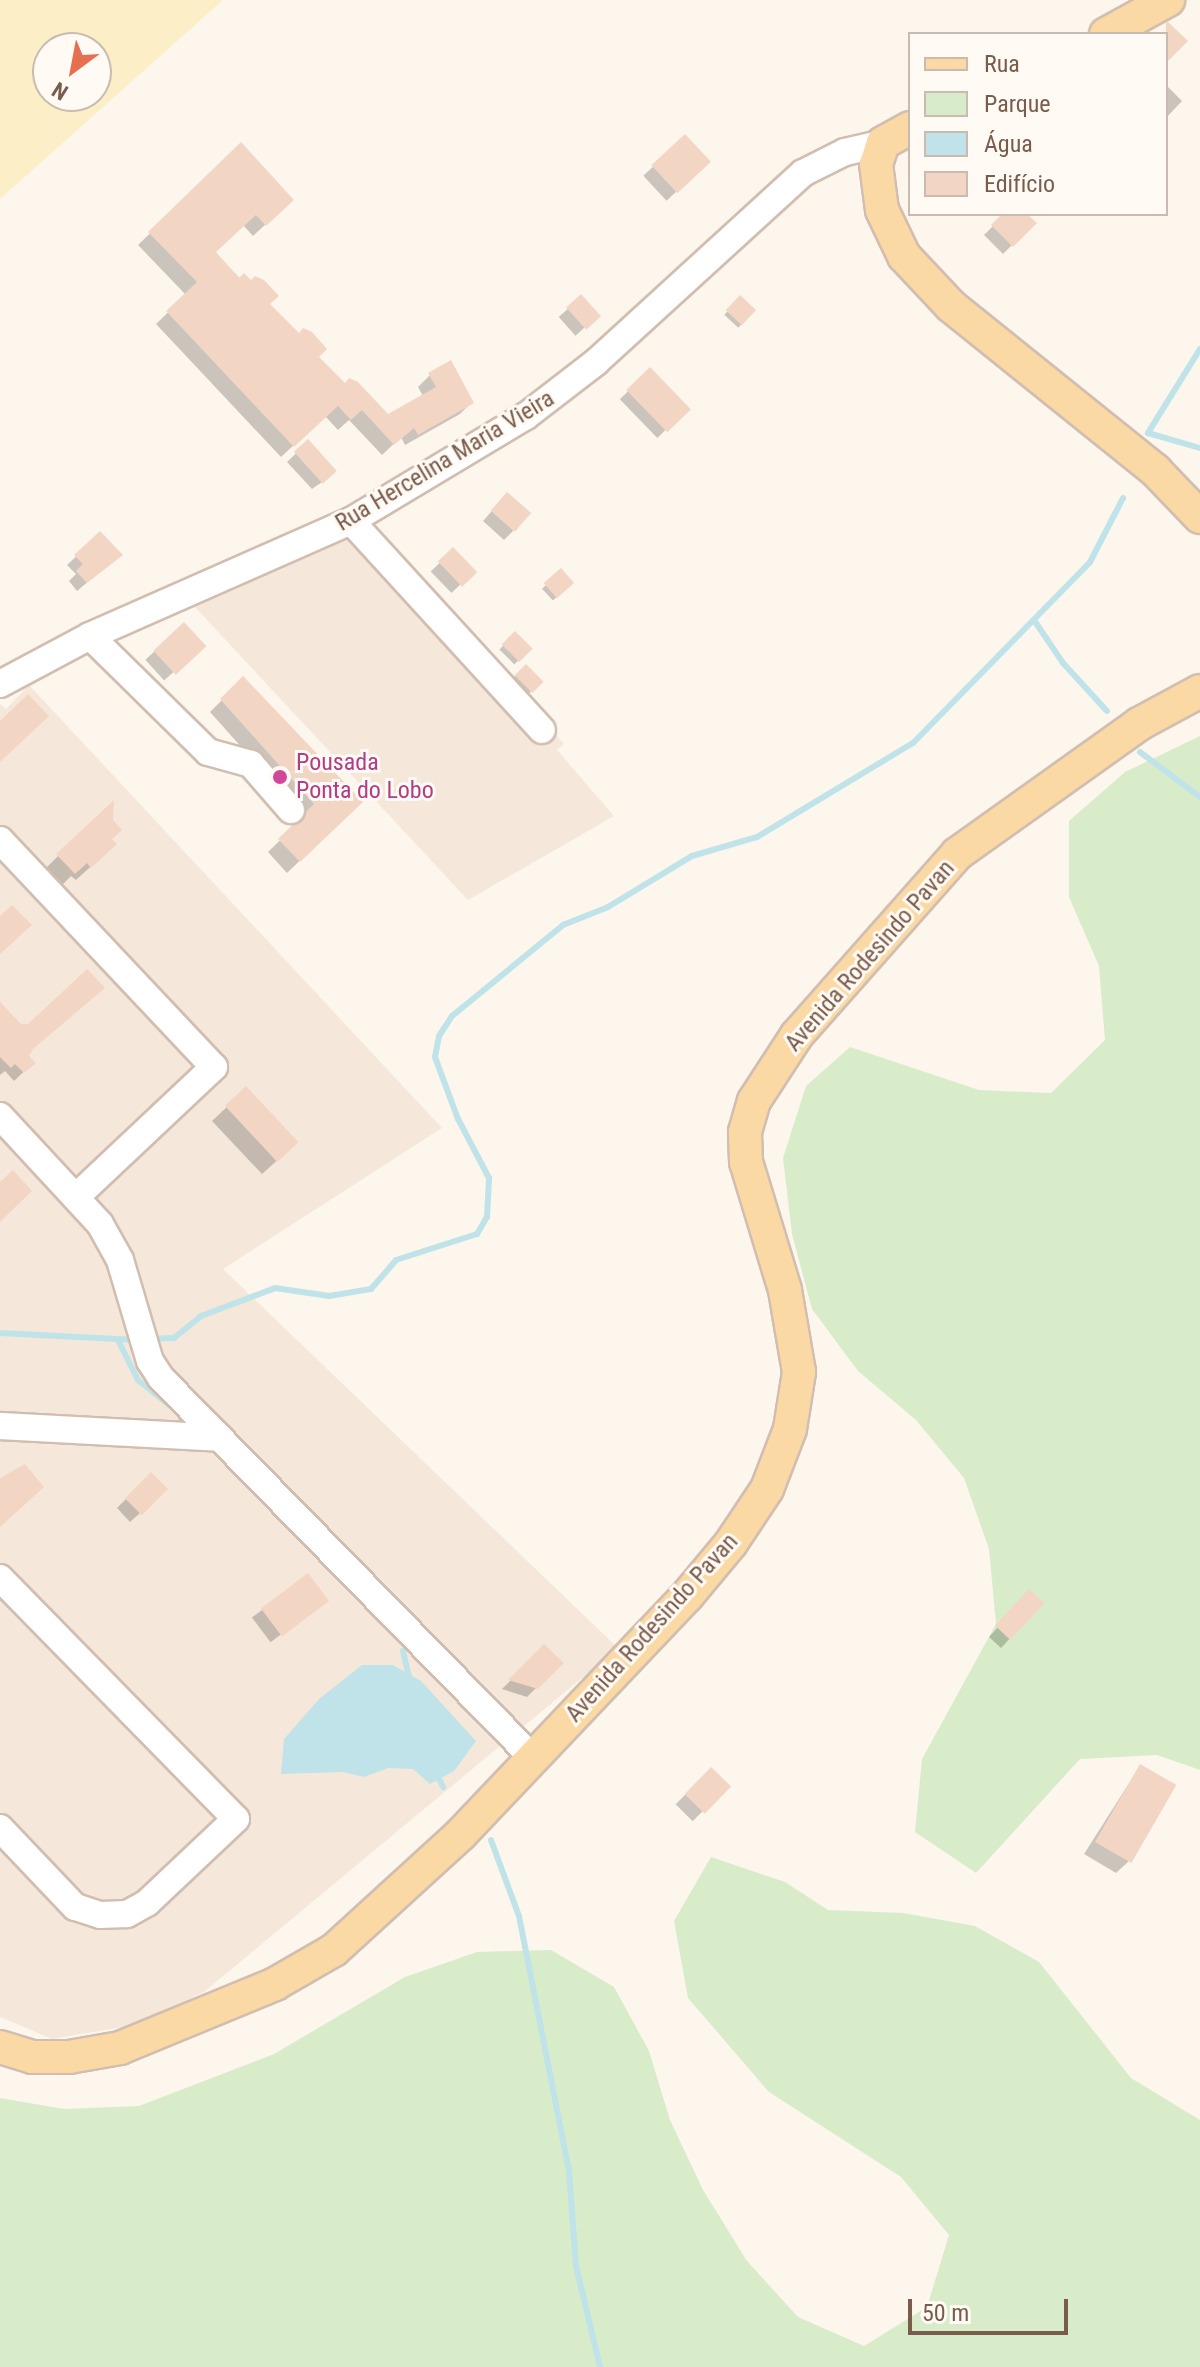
<!DOCTYPE html>
<html>
<head>
<meta charset="utf-8">
<style>
  body { margin:0 }
  #map { position:relative; width:1200px; height:2367px; overflow:hidden; background:#fdf6ec; font-family:"Roboto Condensed",sans-serif }
  div>[style] { position:absolute }
  .residential>* { inset:0; background:#f5e8da }
  .green>* { inset:0; background:#d8ecc9 }
  .sand>* { inset:0; background:#fcefc7 }
  .water>* { inset:0; background:#bfe3e8 }
  .shadow>* { inset:0; background:#0003; transform-origin:0 0 }
  .stream>* { height:6px; margin:-3px; padding:0 3px; transform-origin:3px; border-radius:3px; background:#bfe3e8 }
  .building>* { inset:0; background:#f3d5c3; transform-origin:0 0 }
  .roads { filter:drop-shadow(2px 0 #d1beb0) drop-shadow(-2px 0 #d1beb0) drop-shadow(0 2px #d1beb0) drop-shadow(0 -2px #d1beb0) }
  .minor>* { height:26px; margin:-13px; padding:0 13px; transform-origin:13px; border-radius:13px; background:#fff }
  .major>* { height:32px; margin:-16px; padding:0 16px; transform-origin:16px; border-radius:16px; background:#fbd9a5 }
  .dots>* { width:22px; height:22px; translate:-50% -50%; box-sizing:border-box; border:4px solid #fffaf3; border-radius:50% }
  span { translate:-50% -50%; white-space:nowrap; text-align:center; line-height:1.15; -webkit-text-stroke:6px #fffaf3; paint-order:stroke }
  .street-label { font-size:24px; color:#7a5c4d }
  .hotel-label { font-size:24px; color:#b23c85 }
  .left { translate:0 -50%; text-align:left }
  .legend { position:absolute; left:908px; top:32px; width:260px; height:184px; box-sizing:border-box; background:#fffaf3; border:2px solid #cabbb1; margin:0; padding:10px 14px; list-style:none; font-size:24px; color:#7a5c4d }
  .legend li { display:flex; align-items:center; gap:16px; height:40px }
  .legend b { width:40px; border:2px solid #cabbb1 }
  .north { position:absolute; left:32px; top:32px; width:80px; height:80px; box-sizing:border-box; background:#fffaf3; border:2px solid #cabbb1; border-radius:50%; rotate:212deg; font-size:22px; font-weight:700; line-height:32px; text-align:center; color:#7a5c4d }
  .north::after { content:''; display:block; margin:auto; width:28px; height:36px; background:#e76f51; clip-path:polygon(50% 0,100% 100%,50% 72%,0 100%) }
  .scale { position:absolute; left:908px; top:2299px; width:160px; height:36px; box-sizing:border-box; border:4px solid #7a5c4d; border-top:0; padding-left:10px; font-size:24px; line-height:28px; white-space:nowrap; color:#7a5c4d; -webkit-text-stroke:6px #fffaf3; paint-order:stroke }
</style>
</head>
<body>
<div id="map">
  <div class="residential">
    <i style="clip-path:polygon(360px 524px,564px 744px,557px 750px,614px 816px,468px 900px,193px 605px)"></i>
    <i style="clip-path:polygon(29px 685px,442px 1128px,223px 1269px,618px 1648px,204px 1992px,135px 2025px,52px 2039px,0 2017px,0 704px,6px 709px)"></i>
  </div>
  <div class="green">
    <i style="clip-path:polygon(1200px 736px,1200px 1770px,1157px 1755px,1080px 1759px,976px 1873px,915px 1832px,922px 1759px,996px 1624px,989px 1549px,964px 1478px,916px 1420px,858px 1371px,812px 1309px,792px 1234px,783px 1158px,806px 1086px,850px 1047px,979px 1090px,1051px 1093px,1105px 1040px,1099px 966px,1069px 897px,1069px 821px,1125px 772px)"></i>
    <i style="clip-path:polygon(711px 1857px,785px 1882px,828px 1910px,903px 1913px,975px 1926px,1039px 1962px,1131px 2078px,1200px 2120px,1200px 2367px,0 2367px,0 2098px,64px 2109px,139px 2106px,274px 2054px,405px 1977px,477px 1952px,551px 1950px,614px 1987px,649px 2051px,670px 2120px,703px 2190px,747px 2261px,798px 2317px,864px 2346px,927px 2307px,949px 2235px,901px 2177px,769px 2092px,688px 1998px,674px 1921px)"></i>
  </div>
  <div class="sand">
    <i style="clip-path:polygon(evenodd,0 0,223px 0,0 199px,0 0,48px 48px,96px 48px,96px 96px,48px 96px,48px 48px)"></i>
  </div>
  <div class="water">
    <i style="clip-path:polygon(362px 1665px,393px 1665px,421px 1681px,476px 1741px,454px 1771px,430px 1784px,413px 1769px,388px 1768px,364px 1777px,343px 1772px,281px 1774px,284px 1739px,319px 1699px)"></i>
  </div>
  <div class="shadow">
    <i style="clip-path:polygon(1166px 85px,1182px 101px,1166px 118px)"></i>
    <i style="left:685px;top:137px;width:34px;height:57px;rotate:47deg"></i>
    <i style="clip-path:polygon(241px 145px,280px 211px,253px 236px,243px 225px,214px 252px,345px 385px,387px 416px,423px 396px,418px 387px,430px 375px,472px 402px,460px 414px,405px 445px,401px 437px,382px 455px,349px 420px,338px 430px,325px 416px,281px 457px,156px 324px,186px 295px,138px 245px)"></i>
    <i style="clip-path:polygon(1005px 214px,1024px 214px,1034px 223px,1003px 254px,984px 235px)"></i>
    <i style="left:581px;top:297px;width:25px;height:30px;rotate:48deg"></i>
    <i style="left:740px;top:298px;width:19px;height:23px;rotate:43deg"></i>
    <i style="left:650px;top:370px;width:54px;height:42px;rotate:46deg"></i>
    <i style="clip-path:polygon(308px 442px,325px 480px,312px 489px,287px 462px)"></i>
    <i style="clip-path:polygon(499px 503px,513px 531px,504px 540px,483px 521px)"></i>
    <i style="clip-path:polygon(100px 534px,120px 555px,77px 591px,69px 581px,76px 574px,67px 565px)"></i>
    <i style="left:453px;top:550px;width:30px;height:31px;rotate:46deg"></i>
    <i style="left:561px;top:571px;width:16px;height:26px;rotate:47deg"></i>
    <i style="left:184px;top:625px;width:28px;height:52px;rotate:48deg"></i>
    <i style="left:515px;top:634px;width:21px;height:22px;rotate:45deg"></i>
    <i style="left:526px;top:666px;width:22px;height:21px;rotate:47deg"></i>
    <i style="clip-path:polygon(243px 679px,361px 802px,287px 873px,268px 852px,304px 817px,210px 712px)"></i>
    <i style="clip-path:polygon(110px 839px,100px 858px,76px 880px,71px 876px,60px 887px,44px 870px,58px 856px)"></i>
    <i style="clip-path:polygon(0 1005px,33px 1063px,14px 1081px,5px 1071px,0 1075px)"></i>
    <i style="clip-path:polygon(246px 1089px,282px 1156px,262px 1174px,212px 1121px)"></i>
    <i style="clip-path:polygon(151px 1474px,157px 1498px,130px 1522px,117px 1508px)"></i>
    <i style="left:307px;top:1576px;width:31px;height:69px;rotate:53deg"></i>
    <i style="clip-path:polygon(1021px 1601px,1042px 1604px,1001px 1648px,989px 1637px)"></i>
    <i style="clip-path:polygon(544px 1647px,561px 1663px,527px 1697px,502px 1689px)"></i>
    <i style="clip-path:polygon(1140px 1766px,1128px 1862px,1116px 1873px,1084px 1854px)"></i>
    <i style="left:711px;top:1769px;width:24px;height:50px;rotate:45deg"></i>
  </div>
  <div class="stream">
    <i style="left:1200px;top:349px;width:99px;rotate:121.8deg"></i>
    <i style="left:1148px;top:433px;width:54px;rotate:16.1deg"></i>
    <i style="left:1034px;top:620px;width:52px;rotate:56deg"></i>
    <i style="left:1063px;top:663px;width:65px;rotate:47.5deg"></i>
    <i style="left:1140px;top:752px;width:75px;rotate:36.9deg"></i>
    <i style="left:0;top:1333px;width:136px;rotate:2.9deg"></i>
    <i style="left:152px;top:1339px;width:22px;rotate:-3deg"></i>
    <i style="left:174px;top:1338px;width:35px;rotate:-39deg"></i>
    <i style="left:201px;top:1316px;width:79px;rotate:-20.7deg"></i>
    <i style="left:275px;top:1288px;width:55px;rotate:8.4deg"></i>
    <i style="left:329px;top:1296px;width:43px;rotate:-9.5deg"></i>
    <i style="left:371px;top:1289px;width:38px;rotate:-49deg"></i>
    <i style="left:396px;top:1260px;width:85px;rotate:-17.8deg"></i>
    <i style="left:477px;top:1234px;width:20px;rotate:-60deg"></i>
    <i style="left:487px;top:1217px;width:39px;rotate:-87deg"></i>
    <i style="left:489px;top:1178px;width:67px;rotate:-117.7deg"></i>
    <i style="left:458px;top:1119px;width:66px;rotate:-110.4deg"></i>
    <i style="left:435px;top:1057px;width:21px;rotate:-79deg"></i>
    <i style="left:439px;top:1036px;width:24px;rotate:-57deg"></i>
    <i style="left:452px;top:1016px;width:144px;rotate:-39.3deg"></i>
    <i style="left:563px;top:925px;width:48px;rotate:-21.8deg"></i>
    <i style="left:608px;top:907px;width:98px;rotate:-31.3deg"></i>
    <i style="left:692px;top:856px;width:68px;rotate:-16.3deg"></i>
    <i style="left:757px;top:837px;width:182px;rotate:-31.1deg"></i>
    <i style="left:913px;top:743px;width:253px;rotate:-45.6deg"></i>
    <i style="left:1090px;top:562px;width:72px;rotate:-62.7deg"></i>
    <i style="left:119px;top:1342px;width:42px;rotate:63.4deg"></i>
    <i style="left:138px;top:1380px;width:45px;rotate:38.7deg"></i>
    <i style="left:403px;top:1651px;width:28px;rotate:77deg"></i>
    <i style="left:436px;top:1773px;width:16px;rotate:63deg"></i>
    <i style="left:491px;top:1840px;width:81px;rotate:69.8deg"></i>
    <i style="left:519px;top:1916px;width:260px;rotate:78.9deg"></i>
    <i style="left:569px;top:2171px;width:95px;rotate:85.8deg"></i>
    <i style="left:576px;top:2266px;width:104px;rotate:76.6deg"></i>
  </div>
  <div class="building">
    <i style="clip-path:polygon(1168px 22px,1188px 41px,1166px 63px,1166px 23px)"></i>
    <i style="left:685px;top:134px;width:38px;height:46px;rotate:47deg"></i>
    <i style="clip-path:polygon(241px 142px,294px 200px,266px 226px,256px 215px,216px 252px,239px 278px,244px 273px,251px 280px,255px 276px,264px 280px,279px 296px,270px 304px,299px 333px,303px 328px,312px 332px,327px 349px,319px 357px,345px 383px,349px 378px,358px 382px,388px 414px,436px 387px,428px 373px,451px 360px,474px 403px,418px 435px,414px 428px,394px 445px,362px 410px,351px 420px,338px 406px,294px 447px,166px 311px,197px 282px,148px 232px)"></i>
    <i style="clip-path:polygon(1002px 214px,1027px 214px,1037px 223px,1013px 247px,991px 225px)"></i>
    <i style="left:581px;top:294px;width:30px;height:20px;rotate:48deg"></i>
    <i style="left:740px;top:295px;width:22px;height:21px;rotate:43deg"></i>
    <i style="left:650px;top:367px;width:59px;height:33px;rotate:46deg"></i>
    <i style="left:308px;top:439px;width:43px;height:19px;rotate:48deg"></i>
    <i style="left:507px;top:492px;width:32px;height:25px;rotate:41deg"></i>
    <i style="clip-path:polygon(100px 531px,123px 555px,87px 583px,76px 571px,83px 564px,74px 555px)"></i>
    <i style="left:453px;top:547px;width:35px;height:21px;rotate:46deg"></i>
    <i style="left:561px;top:568px;width:20px;height:23px;rotate:49deg"></i>
    <i style="left:184px;top:622px;width:33px;height:42px;rotate:47deg"></i>
    <i style="left:515px;top:631px;width:25px;height:19px;rotate:45deg"></i>
    <i style="left:526px;top:664px;width:25px;height:16px;rotate:45deg"></i>
    <i style="clip-path:polygon(243px 676px,363px 802px,300px 862px,278px 839px,314px 804px,220px 699px)"></i>
    <i style="clip-path:polygon(28px 694px,49px 716px,0 762px,0 721px)"></i>
    <i style="clip-path:polygon(114px 800px,113px 820px,122px 830px,112px 839px,117px 844px,91px 868px,87px 863px,75px 874px,56px 854px)"></i>
    <i style="clip-path:polygon(12px 905px,32px 925px,0 954px,0 916px)"></i>
    <i style="clip-path:polygon(87px 969px,105px 988px,33px 1049px,29px 1056px,36px 1063px,24px 1073px,15px 1064px,11px 1068px,0 1057px,0 1002px,21px 1024px,28px 1024px)"></i>
    <i style="left:246px;top:1086px;width:77px;height:29px;rotate:47deg"></i>
    <i style="clip-path:polygon(13px 1170px,32px 1191px,0 1222px,0 1182px)"></i>
    <i style="clip-path:polygon(25px 1464px,44px 1487px,0 1527px,0 1478px)"></i>
    <i style="left:151px;top:1472px;width:24px;height:37px;rotate:45deg"></i>
    <i style="left:308px;top:1573px;width:35px;height:59px;rotate:53deg"></i>
    <i style="left:1029px;top:1589px;width:21px;height:50px;rotate:43deg"></i>
    <i style="clip-path:polygon(544px 1644px,564px 1663px,538px 1689px,508px 1680px)"></i>
    <i style="left:1140px;top:1764px;width:42px;height:90px;rotate:30deg"></i>
    <i style="left:711px;top:1767px;width:28px;height:38px;rotate:44deg"></i>
  </div>
  <div class="roads">
    <div class="minor">
      <i style="left:351px;top:521px;width:283px;rotate:47.6deg"></i>
      <i style="left:90px;top:636px;width:165px;rotate:44.5deg"></i>
      <i style="left:208px;top:752px;width:45px;rotate:15.6deg"></i>
      <i style="left:251px;top:764px;width:61px;rotate:49deg"></i>
      <i style="left:0;top:684px;width:102px;rotate:-28.1deg"></i>
      <i style="left:90px;top:636px;width:285px;rotate:-23.8deg"></i>
      <i style="left:351px;top:521px;width:204px;rotate:-31deg"></i>
      <i style="left:526px;top:416px;width:88px;rotate:-37.6deg"></i>
      <i style="left:596px;top:362px;width:280px;rotate:-42.4deg"></i>
      <i style="left:803px;top:173px;width:47px;rotate:-26.6deg"></i>
      <i style="left:845px;top:152px;width:39px;rotate:-13deg"></i>
      <i style="left:0;top:840px;width:312px;rotate:46.7deg"></i>
      <i style="left:214px;top:1067px;width:190px;rotate:136.7deg"></i>
      <i style="left:0;top:1116px;width:147px;rotate:47.2deg"></i>
      <i style="left:100px;top:1224px;width:41px;rotate:60.9deg"></i>
      <i style="left:120px;top:1260px;width:105px;rotate:73.5deg"></i>
      <i style="left:150px;top:1361px;width:20px;rotate:57deg"></i>
      <i style="left:161px;top:1378px;width:532px;rotate:45.61deg"></i>
      <i style="left:0;top:1426px;width:220px;rotate:3.1deg"></i>
      <i style="left:0;top:1578px;width:337px;rotate:45.6deg"></i>
      <i style="left:236px;top:1819px;width:122px;rotate:136.7deg"></i>
      <i style="left:147px;top:1903px;width:23px;rotate:151deg"></i>
      <i style="left:127px;top:1914px;width:27px;rotate:178deg"></i>
      <i style="left:100px;top:1915px;width:26px;rotate:-162deg"></i>
      <i style="left:75px;top:1907px;width:109px;rotate:-133.5deg"></i>
    </div>
    <div class="major">
      <i style="left:1106px;top:34px;width:71px;rotate:-28.7deg"></i>
      <i style="left:910px;top:128px;width:31px;rotate:151deg"></i>
      <i style="left:883px;top:143px;width:22px;rotate:108deg"></i>
      <i style="left:876px;top:164px;width:46px;rotate:82.6deg"></i>
      <i style="left:882px;top:210px;width:51px;rotate:64.4deg"></i>
      <i style="left:904px;top:256px;width:69px;rotate:46.8deg"></i>
      <i style="left:951px;top:306px;width:262px;rotate:38.8deg"></i>
      <i style="left:1155px;top:470px;width:65px;rotate:46.2deg"></i>
      <i style="left:0;top:2047px;width:34px;rotate:17deg"></i>
      <i style="left:32px;top:2057px;width:37px"></i>
      <i style="left:69px;top:2057px;width:52px;rotate:-10deg"></i>
      <i style="left:120px;top:2048px;width:168px;rotate:-22.4deg"></i>
      <i style="left:275px;top:1984px;width:68px;rotate:-30deg"></i>
      <i style="left:334px;top:1950px;width:172px;rotate:-42.4deg"></i>
      <i style="left:461px;top:1834px;width:328px;rotate:-46.5deg"></i>
      <i style="left:687px;top:1596px;width:69px;rotate:-50.3deg"></i>
      <i style="left:731px;top:1543px;width:65px;rotate:-56.3deg"></i>
      <i style="left:767px;top:1489px;width:64px;rotate:-69deg"></i>
      <i style="left:790px;top:1429px;width:58px;rotate:-81deg"></i>
      <i style="left:799px;top:1372px;width:83px;rotate:-99.7deg"></i>
      <i style="left:785px;top:1290px;width:134px;rotate:-106.9deg"></i>
      <i style="left:746px;top:1162px;width:30px;rotate:-92deg"></i>
      <i style="left:745px;top:1132px;width:32px;rotate:-74deg"></i>
      <i style="left:754px;top:1101px;width:79px;rotate:-56.9deg"></i>
      <i style="left:797px;top:1035px;width:242px;rotate:-48.5deg"></i>
      <i style="left:957px;top:854px;width:224px;rotate:-35.5deg"></i>
      <i style="left:1139px;top:724px;width:69px;rotate:-28.4deg"></i>
    </div>
  </div>
  <div class="dots">
    <i style="left:280px;top:777px;background:#d1479c"></i>
  </div>
  <div class="street-label">
    <span style="left:445px;top:461px;rotate:-31deg">Rua Hercelina Maria Vieira</span>
    <span style="left:870px;top:956px;rotate:-49deg">Avenida Rodesindo Pavan</span>
    <span style="left:652px;top:1628px;rotate:-48deg">Avenida Rodesindo Pavan</span>
  </div>
  <div class="hotel-label">
    <span class="left" style="left:296px;top:777px">Pousada<br>Ponta do Lobo</span>
  </div>
  <ul class="legend">
  <li><b style="height:10px;background:#fbd9a5"></b>Rua</li>
  <li><b style="height:22px;background:#d8ecc9"></b>Parque</li>
  <li><b style="height:22px;background:#bfe3e8"></b>Água</li>
  <li><b style="height:22px;background:#f3d5c3"></b>Edifício</li>
  </ul>
  <div class="north">N</div>
  <div class="scale">50 m</div>
</div>
</body>
</html>
